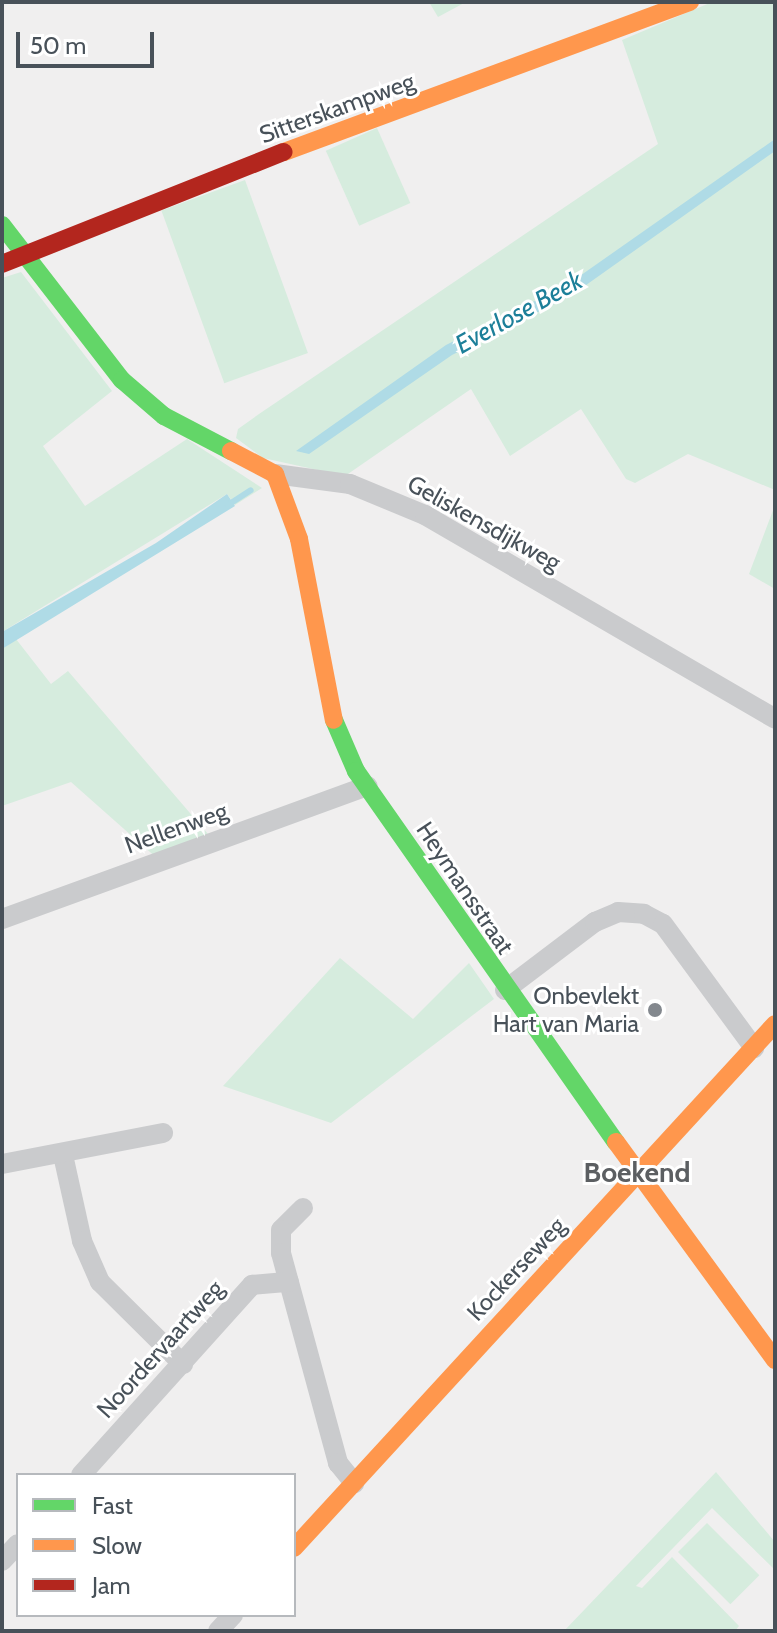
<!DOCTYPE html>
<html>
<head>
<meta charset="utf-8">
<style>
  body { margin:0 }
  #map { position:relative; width:777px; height:1633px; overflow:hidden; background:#f0efef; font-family:Cabin,sans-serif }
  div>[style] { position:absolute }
  .green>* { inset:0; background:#d6ecde; transform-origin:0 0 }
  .water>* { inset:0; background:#afdbe6 }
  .stream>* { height:6px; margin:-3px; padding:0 3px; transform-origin:3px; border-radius:3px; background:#afdbe6 }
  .street>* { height:20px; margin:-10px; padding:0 10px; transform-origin:10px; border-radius:10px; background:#cacbcd }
  .fast>* { height:18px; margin:-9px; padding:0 9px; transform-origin:9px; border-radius:9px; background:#63d668 }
  .slow>* { height:18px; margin:-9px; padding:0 9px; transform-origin:9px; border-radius:9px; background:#ff974d }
  .jam>* { height:18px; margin:-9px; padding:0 9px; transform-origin:9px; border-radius:9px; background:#b3261e }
  .dots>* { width:22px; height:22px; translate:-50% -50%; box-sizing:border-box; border:4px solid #fff; border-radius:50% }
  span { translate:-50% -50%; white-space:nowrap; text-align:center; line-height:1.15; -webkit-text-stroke:6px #fff; paint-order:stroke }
  .street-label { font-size:24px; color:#485159 }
  .poi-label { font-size:24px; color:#485159 }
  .right { translate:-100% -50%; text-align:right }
  .water-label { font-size:26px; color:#1c7f99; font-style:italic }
  .quarter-label { font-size:28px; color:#5c5f62; font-weight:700 }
  .frame { position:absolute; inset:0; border:4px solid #485159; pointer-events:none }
  .legend { position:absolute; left:16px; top:1473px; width:280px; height:144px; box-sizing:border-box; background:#fff; border:2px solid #b6b9bd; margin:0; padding:10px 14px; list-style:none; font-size:24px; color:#485159 }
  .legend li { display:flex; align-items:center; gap:16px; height:40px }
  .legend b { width:40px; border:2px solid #b6b9bd }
  .scale { position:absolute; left:16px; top:32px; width:138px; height:36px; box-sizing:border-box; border:4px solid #485159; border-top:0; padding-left:10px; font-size:24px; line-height:28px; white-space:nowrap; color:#485159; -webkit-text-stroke:6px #fff; paint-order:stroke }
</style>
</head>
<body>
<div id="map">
  <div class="green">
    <i style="clip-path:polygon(429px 2px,466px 2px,438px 17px)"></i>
    <i style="clip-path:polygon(712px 2px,775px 2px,775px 490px,688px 454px,635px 483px,626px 479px,581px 409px,510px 456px,471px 389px,345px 476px,263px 458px,236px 438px,238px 429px,259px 414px,658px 144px,622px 40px)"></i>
    <i style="left:377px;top:128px;width:82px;height:56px;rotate:66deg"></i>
    <i style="left:245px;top:180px;width:184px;height:89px;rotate:70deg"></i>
    <i style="clip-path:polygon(21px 272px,112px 391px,43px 446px,85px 506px,187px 439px,262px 488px,235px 505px,227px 494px,2px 632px,2px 278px)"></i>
    <i style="clip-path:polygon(775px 505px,775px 589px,749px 574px)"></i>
    <i style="clip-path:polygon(16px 639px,51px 684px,68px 671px,214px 841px,159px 860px,71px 782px,2px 806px,2px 649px)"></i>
    <i style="clip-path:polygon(340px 958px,413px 1019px,469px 963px,494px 999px,331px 1123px,223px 1086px)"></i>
    <i style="clip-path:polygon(716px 1472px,775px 1542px,775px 1570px,712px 1508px,636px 1586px,642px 1588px,672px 1557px,739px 1626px,735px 1631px,564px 1631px)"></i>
    <i style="left:707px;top:1523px;width:74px;height:41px;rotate:45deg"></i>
  </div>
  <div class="water">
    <i style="clip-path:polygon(775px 139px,775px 151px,572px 295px,452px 355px,309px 454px,296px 451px,446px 345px,567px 285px)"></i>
    <i style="clip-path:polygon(227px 494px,235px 506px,2px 649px,2px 632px,156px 543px)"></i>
  </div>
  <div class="stream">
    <i style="left:228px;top:505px;width:27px;rotate:-33deg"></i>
  </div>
  <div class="street">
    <i style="left:275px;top:474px;width:76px;rotate:7.6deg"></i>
    <i style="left:350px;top:484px;width:81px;rotate:22.5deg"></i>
    <i style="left:425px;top:515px;width:405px;rotate:30.2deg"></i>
    <i style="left:2px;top:919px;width:389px;rotate:-20deg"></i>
    <i style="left:505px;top:990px;width:113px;rotate:-37.1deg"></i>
    <i style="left:595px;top:922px;width:25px;rotate:-23deg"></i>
    <i style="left:618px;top:912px;width:26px;rotate:4deg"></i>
    <i style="left:644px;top:914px;width:21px;rotate:28deg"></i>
    <i style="left:663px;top:924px;width:154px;rotate:53.7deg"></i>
    <i style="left:63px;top:1155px;width:88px;rotate:77.5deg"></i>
    <i style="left:82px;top:1241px;width:45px;rotate:66.3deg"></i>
    <i style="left:100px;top:1282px;width:117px;rotate:44.7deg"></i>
    <i style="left:2px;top:1164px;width:164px;rotate:-10.9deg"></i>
    <i style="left:303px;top:1208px;width:31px;rotate:135deg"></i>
    <i style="left:281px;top:1230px;width:23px;rotate:90deg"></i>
    <i style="left:281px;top:1253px;width:218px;rotate:74.8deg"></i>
    <i style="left:338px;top:1463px;width:26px;rotate:51deg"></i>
    <i style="left:81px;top:1475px;width:256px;rotate:-48deg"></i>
    <i style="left:252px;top:1285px;width:37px;rotate:-5deg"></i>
    <i style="left:2px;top:1561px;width:23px;rotate:-47deg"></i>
    <i style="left:218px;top:1631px;width:22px;rotate:-47deg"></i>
  </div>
  <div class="fast">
    <i style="left:2px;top:225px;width:196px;rotate:52.3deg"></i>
    <i style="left:122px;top:380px;width:55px;rotate:40.6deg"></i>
    <i style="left:164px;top:416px;width:76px;rotate:27.6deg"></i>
    <i style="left:334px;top:720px;width:56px;rotate:66.7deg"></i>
    <i style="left:356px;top:771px;width:453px;rotate:55deg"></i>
  </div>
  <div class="slow">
    <i style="left:284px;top:152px;width:433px;rotate:-20.3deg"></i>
    <i style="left:231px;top:451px;width:50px;rotate:27.6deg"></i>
    <i style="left:275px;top:474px;width:69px;rotate:69.7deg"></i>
    <i style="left:299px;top:539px;width:184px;rotate:79.1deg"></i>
    <i style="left:616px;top:1142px;width:270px;rotate:53.9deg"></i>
    <i style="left:294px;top:1548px;width:711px;rotate:-47.45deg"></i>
  </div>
  <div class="jam">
    <i style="left:2px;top:264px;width:303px;rotate:-21.7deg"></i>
  </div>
  <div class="dots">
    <i style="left:655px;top:1010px;background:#83888e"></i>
  </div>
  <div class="street-label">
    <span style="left:337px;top:108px;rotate:-20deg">Sitterskampweg</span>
    <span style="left:484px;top:523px;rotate:29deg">Geliskensdijkweg</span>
    <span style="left:176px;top:828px;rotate:-20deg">Nellenweg</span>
    <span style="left:465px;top:888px;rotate:56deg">Heymansstraat</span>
    <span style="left:516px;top:1269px;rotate:-47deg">Kockerseweg</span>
    <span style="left:160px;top:1349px;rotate:-48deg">Noordervaartweg</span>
  </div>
  <div class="poi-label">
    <span class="right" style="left:639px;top:1010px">Onbevlekt<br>Hart van Maria</span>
  </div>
  <div class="water-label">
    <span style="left:519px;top:313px;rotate:-29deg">Everlose Beek</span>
  </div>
  <div class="quarter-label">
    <span style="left:637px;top:1172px">Boekend</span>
  </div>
  <div class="frame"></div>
  <ul class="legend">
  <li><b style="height:10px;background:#63d668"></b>Fast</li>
  <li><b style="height:10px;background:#ff974d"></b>Slow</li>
  <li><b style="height:10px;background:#b3261e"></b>Jam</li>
  </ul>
  <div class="scale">50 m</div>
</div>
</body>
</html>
